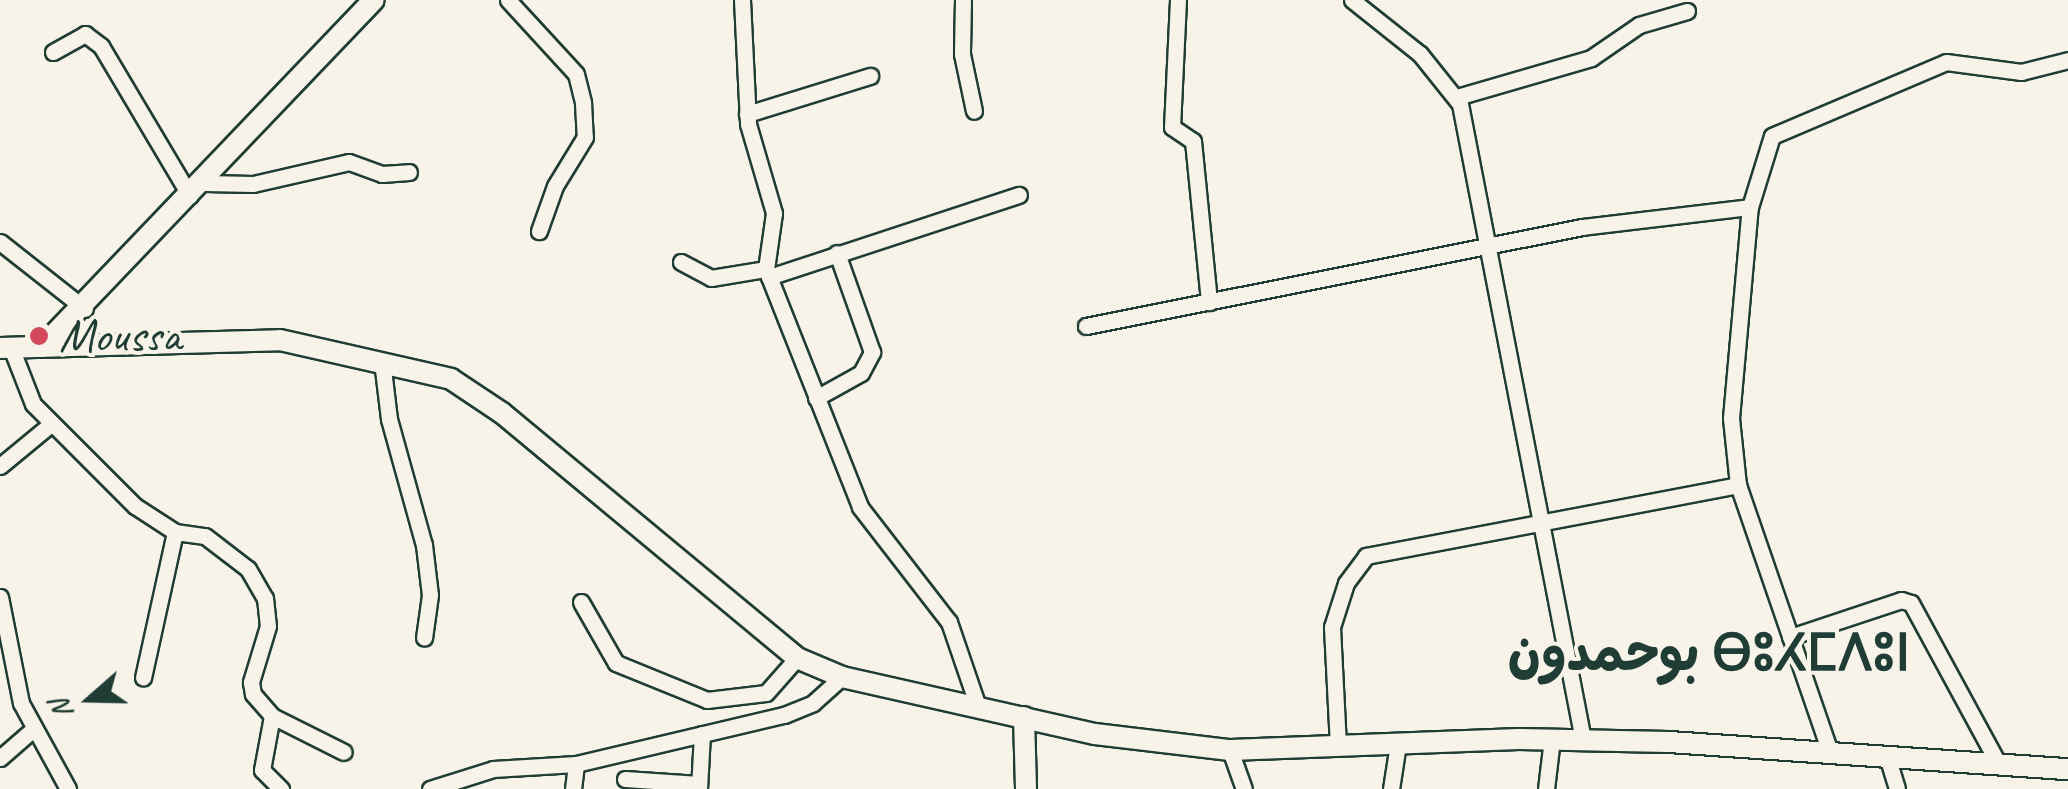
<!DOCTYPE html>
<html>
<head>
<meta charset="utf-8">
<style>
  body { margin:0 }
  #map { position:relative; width:2068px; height:789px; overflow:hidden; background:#f7f3e8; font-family:Caveat,"Playpen Sans Arabic","Noto Sans Tifinagh",sans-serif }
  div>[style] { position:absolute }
  .roads { filter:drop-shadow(2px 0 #1f3d34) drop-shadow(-2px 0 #1f3d34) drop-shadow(0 2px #1f3d34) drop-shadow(0 -2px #1f3d34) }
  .street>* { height:15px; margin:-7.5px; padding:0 7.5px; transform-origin:7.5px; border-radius:7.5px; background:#f7f3e8 }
  .secondary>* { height:20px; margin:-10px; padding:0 10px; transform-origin:10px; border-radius:10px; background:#f7f3e8 }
  .dots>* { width:28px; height:28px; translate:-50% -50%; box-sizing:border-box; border:5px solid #f7f3e8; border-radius:50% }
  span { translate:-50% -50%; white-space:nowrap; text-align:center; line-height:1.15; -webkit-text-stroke:8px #f7f3e8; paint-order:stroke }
  .poi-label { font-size:48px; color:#1f3d34 }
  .left { translate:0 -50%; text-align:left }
  .quarter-label { font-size:52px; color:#1f3d34; font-weight:700 }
  .north { position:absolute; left:40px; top:649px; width:100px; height:100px; -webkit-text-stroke:8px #f7f3e8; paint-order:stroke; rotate:250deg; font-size:28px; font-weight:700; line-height:40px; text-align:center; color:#1f3d34 }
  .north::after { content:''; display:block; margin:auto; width:35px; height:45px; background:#1f3d34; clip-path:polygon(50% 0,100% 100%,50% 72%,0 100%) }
</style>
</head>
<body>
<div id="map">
  <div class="roads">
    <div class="street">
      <i style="left:508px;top:0;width:100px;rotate:47.4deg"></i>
      <i style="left:576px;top:74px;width:30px;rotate:76deg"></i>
      <i style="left:583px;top:103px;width:34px;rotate:87deg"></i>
      <i style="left:585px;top:137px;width:57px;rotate:121.5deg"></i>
      <i style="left:555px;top:186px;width:48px;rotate:109.6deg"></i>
      <i style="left:742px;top:0;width:124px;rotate:87.2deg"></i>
      <i style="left:748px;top:124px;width:93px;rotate:73.7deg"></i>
      <i style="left:774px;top:213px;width:57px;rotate:98.1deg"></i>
      <i style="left:766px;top:269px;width:256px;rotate:68.4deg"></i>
      <i style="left:860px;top:507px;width:145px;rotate:52.3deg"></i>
      <i style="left:949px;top:622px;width:87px;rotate:71.1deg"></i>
      <i style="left:963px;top:0;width:54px;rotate:91.1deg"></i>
      <i style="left:962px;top:54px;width:58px;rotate:78.1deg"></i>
      <i style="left:1178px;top:0;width:127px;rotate:92.7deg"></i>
      <i style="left:1172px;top:127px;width:25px;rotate:34deg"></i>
      <i style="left:1193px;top:141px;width:162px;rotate:84.3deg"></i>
      <i style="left:1352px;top:0;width:87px;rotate:38.5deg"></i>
      <i style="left:1420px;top:54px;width:64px;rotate:51.3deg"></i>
      <i style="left:1460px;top:104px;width:648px;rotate:79.05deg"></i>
      <i style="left:53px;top:52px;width:37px;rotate:-29deg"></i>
      <i style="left:85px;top:34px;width:20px;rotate:37deg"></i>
      <i style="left:101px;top:46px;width:174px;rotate:59.3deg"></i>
      <i style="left:1457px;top:97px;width:140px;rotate:-16.2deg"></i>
      <i style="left:1591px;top:58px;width:58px;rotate:-34.5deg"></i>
      <i style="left:1639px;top:25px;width:50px;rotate:-16.3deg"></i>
      <i style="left:747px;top:114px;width:129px;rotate:-17.2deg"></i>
      <i style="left:205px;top:183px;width:48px;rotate:1.2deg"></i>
      <i style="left:253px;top:184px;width:98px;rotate:-12.9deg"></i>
      <i style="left:349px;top:162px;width:35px;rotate:20deg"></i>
      <i style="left:382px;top:174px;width:27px;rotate:-4deg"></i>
      <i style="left:0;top:242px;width:108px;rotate:38.2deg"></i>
      <i style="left:681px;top:262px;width:34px;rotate:28deg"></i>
      <i style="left:711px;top:278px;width:56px;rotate:-9.3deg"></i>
      <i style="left:769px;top:277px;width:263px;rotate:-18.2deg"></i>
      <i style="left:1086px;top:326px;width:506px;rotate:-11.29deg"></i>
      <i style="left:1582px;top:227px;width:169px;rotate:-6.8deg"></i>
      <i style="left:12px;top:350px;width:58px;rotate:68.7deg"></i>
      <i style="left:33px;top:404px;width:144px;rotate:45deg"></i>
      <i style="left:135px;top:506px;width:48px;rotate:33deg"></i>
      <i style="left:175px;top:532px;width:149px;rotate:102.4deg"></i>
      <i style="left:382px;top:361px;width:58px;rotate:83.1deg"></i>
      <i style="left:389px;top:419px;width:131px;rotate:74.5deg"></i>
      <i style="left:424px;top:545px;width:50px;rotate:83.2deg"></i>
      <i style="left:430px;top:595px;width:43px;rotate:97.9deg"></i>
      <i style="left:816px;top:398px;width:51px;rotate:-29.1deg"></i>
      <i style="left:861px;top:373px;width:24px;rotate:-62deg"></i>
      <i style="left:872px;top:352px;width:105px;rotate:-109.5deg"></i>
      <i style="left:0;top:466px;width:66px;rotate:-39.5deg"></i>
      <i style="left:175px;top:532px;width:30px;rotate:8deg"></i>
      <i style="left:205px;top:536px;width:54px;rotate:37.5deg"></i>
      <i style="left:248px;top:569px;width:34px;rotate:60deg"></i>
      <i style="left:265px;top:598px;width:28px;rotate:84deg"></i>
      <i style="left:268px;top:626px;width:59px;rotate:106.9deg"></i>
      <i style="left:251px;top:682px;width:12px;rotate:81deg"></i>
      <i style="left:253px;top:694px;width:29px;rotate:49deg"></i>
      <i style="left:272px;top:716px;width:55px;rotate:100.5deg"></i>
      <i style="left:262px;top:770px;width:27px;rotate:45deg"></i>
      <i style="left:0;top:597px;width:108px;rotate:78.8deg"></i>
      <i style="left:21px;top:703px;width:98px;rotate:61.3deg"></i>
      <i style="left:581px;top:602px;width:70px;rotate:60.2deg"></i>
      <i style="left:616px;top:663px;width:98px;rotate:22.1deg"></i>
      <i style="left:707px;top:700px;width:59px;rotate:-6.8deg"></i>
      <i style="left:766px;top:693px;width:47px;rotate:-48.5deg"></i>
      <i style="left:1790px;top:637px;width:117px;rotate:-18.4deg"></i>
      <i style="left:1901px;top:600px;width:10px;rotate:17deg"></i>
      <i style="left:1911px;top:603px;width:182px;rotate:61.5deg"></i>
      <i style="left:272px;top:716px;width:80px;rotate:26.6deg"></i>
      <i style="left:1338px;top:746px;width:119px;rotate:-92.9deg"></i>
      <i style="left:1332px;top:627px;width:46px;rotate:-72.3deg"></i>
      <i style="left:1346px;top:583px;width:34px;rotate:-53deg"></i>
      <i style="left:1366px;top:556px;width:379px;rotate:-10.8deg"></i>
      <i style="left:1230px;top:750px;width:41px;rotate:70.3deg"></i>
      <i style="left:1830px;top:752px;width:282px;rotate:-109deg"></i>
      <i style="left:1738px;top:485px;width:67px;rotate:-96deg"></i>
      <i style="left:1731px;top:418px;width:212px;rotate:-84.9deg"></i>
      <i style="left:1750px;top:207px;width:74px;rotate:-72.8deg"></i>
      <i style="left:1772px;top:136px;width:189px;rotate:-23deg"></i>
      <i style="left:1946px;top:62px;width:76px;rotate:7.6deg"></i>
      <i style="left:2021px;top:72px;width:49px;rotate:-14.3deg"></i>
      <i style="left:1887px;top:756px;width:34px;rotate:73deg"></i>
      <i style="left:0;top:758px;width:41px;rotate:-41.1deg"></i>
      <i style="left:625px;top:779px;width:74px;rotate:3.9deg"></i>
      <i style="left:430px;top:789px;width:66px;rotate:-17.6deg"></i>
      <i style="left:493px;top:769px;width:83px;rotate:-3.4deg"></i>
      <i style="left:576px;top:764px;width:214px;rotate:-13.3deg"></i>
      <i style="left:784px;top:715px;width:31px;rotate:-22deg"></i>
      <i style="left:813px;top:703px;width:39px;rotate:-42deg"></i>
      <i style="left:573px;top:789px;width:25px;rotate:-83deg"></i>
      <i style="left:699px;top:789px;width:55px;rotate:-86.9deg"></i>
      <i style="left:1391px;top:789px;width:46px;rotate:-81.2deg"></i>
      <i style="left:1546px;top:789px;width:50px;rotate:-83.2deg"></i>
    </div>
    <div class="secondary">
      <i style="left:42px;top:347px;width:480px;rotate:-46.3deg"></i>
      <i style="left:0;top:348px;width:280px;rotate:-1.6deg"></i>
      <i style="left:280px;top:340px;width:175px;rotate:12.8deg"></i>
      <i style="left:451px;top:379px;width:61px;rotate:33.7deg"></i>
      <i style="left:502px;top:413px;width:383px;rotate:39.7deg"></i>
      <i style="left:797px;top:658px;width:49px;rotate:22.9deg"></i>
      <i style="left:842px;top:677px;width:259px;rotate:12.7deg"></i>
      <i style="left:1095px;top:734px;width:136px;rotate:6.8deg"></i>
      <i style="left:1230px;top:750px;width:289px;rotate:-2.2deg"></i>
      <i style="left:1519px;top:739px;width:150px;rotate:1.1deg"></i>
      <i style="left:1669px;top:742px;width:400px;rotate:3.9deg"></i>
      <i style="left:1024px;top:717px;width:72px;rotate:88.4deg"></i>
    </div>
  </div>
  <div class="dots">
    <i style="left:39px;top:336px;background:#d1495b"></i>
  </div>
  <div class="poi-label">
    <span class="left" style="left:59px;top:336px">Moussa</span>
  </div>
  <div class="quarter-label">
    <span style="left:1709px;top:654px">بوحمدون ⴱⵓⵃⵎⴷⵓⵏ</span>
  </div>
  <div class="north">N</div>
</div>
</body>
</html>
